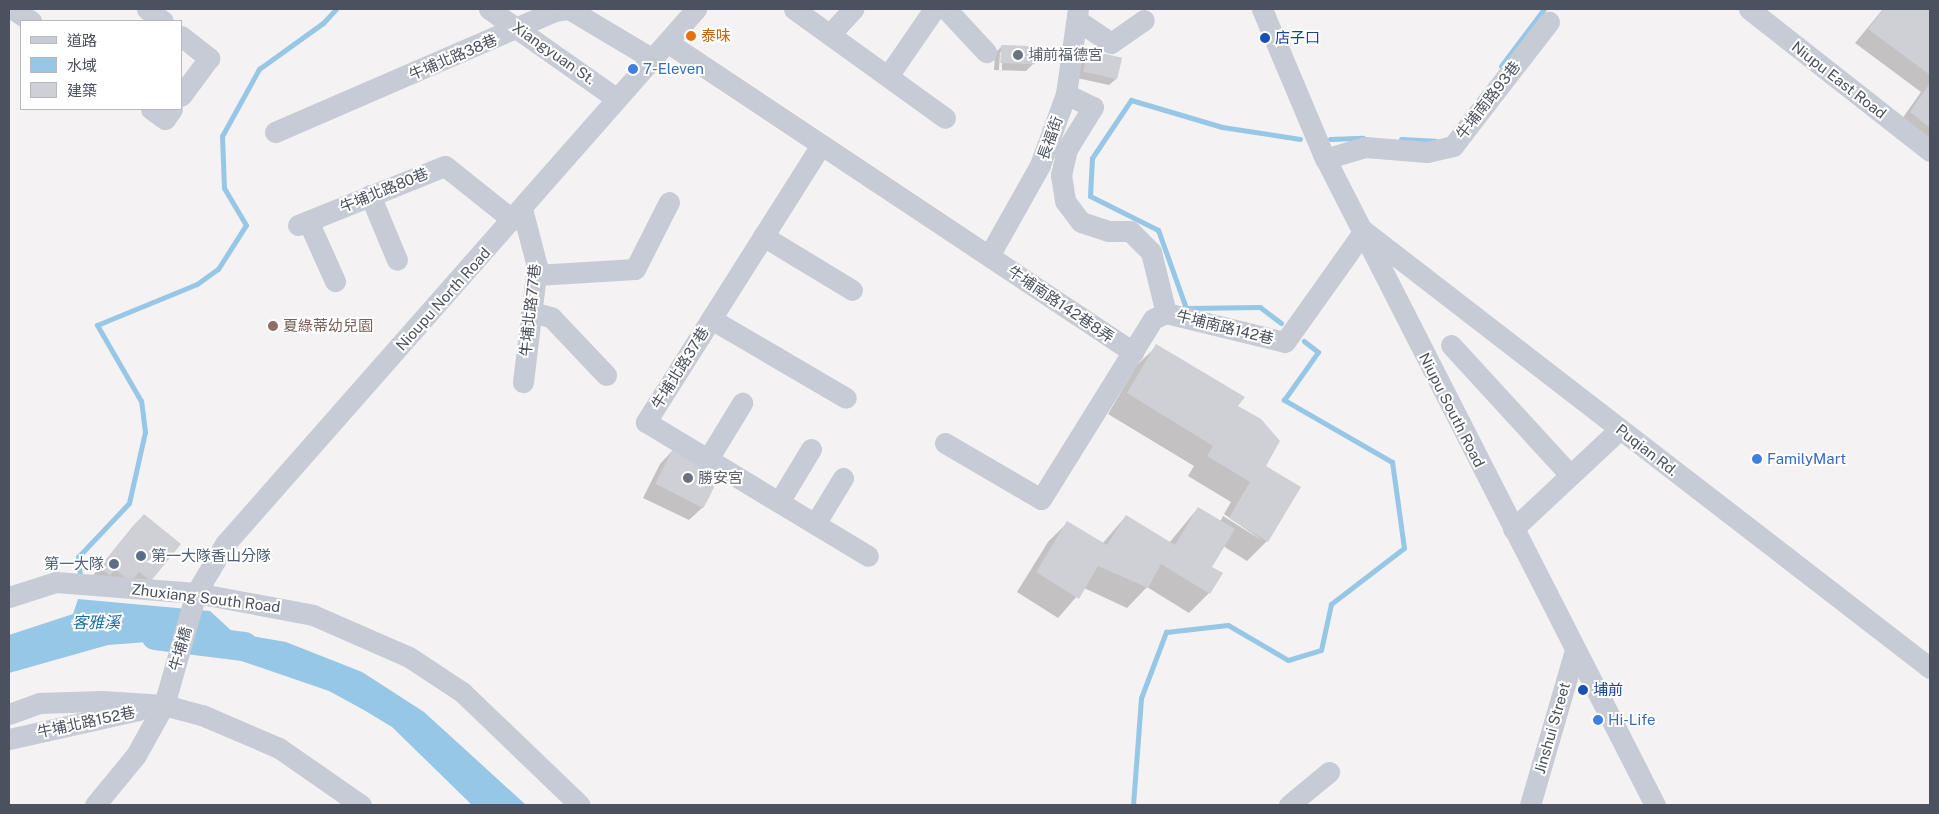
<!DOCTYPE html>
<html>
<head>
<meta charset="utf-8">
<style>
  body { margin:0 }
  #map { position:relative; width:1939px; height:814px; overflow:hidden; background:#f4f2f2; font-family:"Public Sans","Noto Sans TC",sans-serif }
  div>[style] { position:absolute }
  .water>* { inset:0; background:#96c7e6 }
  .shadow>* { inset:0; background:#0003 }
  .stream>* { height:5px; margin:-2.5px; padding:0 2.5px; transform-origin:2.5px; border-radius:2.5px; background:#96c7e6 }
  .river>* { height:29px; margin:-14.5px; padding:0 14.5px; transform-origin:14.5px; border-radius:14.5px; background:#96c7e6 }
  .building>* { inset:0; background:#cfd0d5; transform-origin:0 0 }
  .minor>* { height:21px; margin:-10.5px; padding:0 10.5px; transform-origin:10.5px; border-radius:10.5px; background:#c7cbd5 }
  .dots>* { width:14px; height:14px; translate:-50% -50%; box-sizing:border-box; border:2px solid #fff; border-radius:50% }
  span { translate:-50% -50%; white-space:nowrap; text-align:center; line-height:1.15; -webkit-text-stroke:4px #fff; paint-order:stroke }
  .food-label { font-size:15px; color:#c56008 }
  .left { translate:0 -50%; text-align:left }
  .transit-label { font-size:15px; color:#164399 }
  .street-label { font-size:15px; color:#4b515e }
  .worship-label { font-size:15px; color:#5b616d }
  .shop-label { font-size:15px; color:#366cbe }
  .education-label { font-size:15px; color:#785e54 }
  .service-label { font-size:15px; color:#4e5e75 }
  .right { translate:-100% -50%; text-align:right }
  .water-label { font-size:16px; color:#186ea3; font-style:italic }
  .frame { position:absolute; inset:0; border:10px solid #4b515e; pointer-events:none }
  .legend { position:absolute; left:20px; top:20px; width:162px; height:90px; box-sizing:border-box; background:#fff; border:1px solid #b7b9bf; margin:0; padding:6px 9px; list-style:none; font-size:15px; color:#4b515e }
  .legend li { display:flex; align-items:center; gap:10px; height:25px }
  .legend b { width:25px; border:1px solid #b7b9bf }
</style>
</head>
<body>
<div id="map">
  <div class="water">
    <i style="clip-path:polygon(78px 599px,210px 611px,234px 633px,286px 642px,362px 672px,424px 712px,526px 805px,472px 805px,392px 727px,364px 710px,329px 691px,215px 652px,200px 638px,108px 645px,9px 673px,9px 635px,73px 614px)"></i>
  </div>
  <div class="shadow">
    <i style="clip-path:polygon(1883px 9px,1930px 9px,1930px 152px,1897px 126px,1921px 92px,1855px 43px)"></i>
    <i style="clip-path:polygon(evenodd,1002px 46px,1033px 64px,1026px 71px,994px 70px,995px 53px,1002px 46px,1000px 52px,1002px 52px,1002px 70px,999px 70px,1000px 52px)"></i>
    <i style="clip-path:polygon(1088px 52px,1116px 79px,1109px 85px,1077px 78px,1082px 59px)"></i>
    <i style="clip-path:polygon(1157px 346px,1237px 406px,1264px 467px,1267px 541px,1247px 561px,1223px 546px,1210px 567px,1209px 593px,1189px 613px,1147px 587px,1127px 608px,1084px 588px,1058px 618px,1017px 592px,1048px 542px,1067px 523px,1102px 544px,1126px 516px,1169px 543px,1198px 508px,1220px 522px,1223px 516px,1263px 541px,1224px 514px,1231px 502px,1188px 476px,1194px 466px,1108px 414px,1137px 365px)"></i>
    <i style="clip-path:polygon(673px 450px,719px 473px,703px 507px,689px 520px,643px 498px,660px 464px)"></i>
    <i style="clip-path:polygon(144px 515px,150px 580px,91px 578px,134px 525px)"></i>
  </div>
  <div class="stream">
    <i style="left:1501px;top:66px;width:71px;rotate:-53deg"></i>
    <i style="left:1330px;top:139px;width:33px;rotate:-2deg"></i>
    <i style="left:1401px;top:139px;width:34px;rotate:3deg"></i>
    <i style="left:1281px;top:323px;width:26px;rotate:-143deg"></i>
    <i style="left:1260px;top:307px;width:74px;rotate:179.2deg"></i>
    <i style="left:1186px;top:308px;width:83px;rotate:-109.7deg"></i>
    <i style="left:1158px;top:230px;width:76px;rotate:-153.4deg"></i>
    <i style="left:1090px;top:196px;width:38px;rotate:-87deg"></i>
    <i style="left:1092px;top:158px;width:70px;rotate:-56.1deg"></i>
    <i style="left:1131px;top:100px;width:95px;rotate:16.5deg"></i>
    <i style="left:1222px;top:127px;width:79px;rotate:8.7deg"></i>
    <i style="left:80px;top:576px;width:19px;rotate:-96deg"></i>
    <i style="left:78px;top:557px;width:74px;rotate:-46.6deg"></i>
    <i style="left:129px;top:503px;width:73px;rotate:-77.3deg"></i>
    <i style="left:145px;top:432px;width:31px;rotate:-97deg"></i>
    <i style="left:141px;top:401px;width:88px;rotate:-120.1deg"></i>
    <i style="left:97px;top:325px;width:108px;rotate:-22.3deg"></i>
    <i style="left:197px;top:284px;width:26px;rotate:-36deg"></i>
    <i style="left:218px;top:269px;width:52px;rotate:-57.5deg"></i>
    <i style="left:246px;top:225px;width:43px;rotate:-120.7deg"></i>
    <i style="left:224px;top:188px;width:52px;rotate:-92.2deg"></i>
    <i style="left:222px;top:136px;width:77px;rotate:-61.1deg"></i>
    <i style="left:259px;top:69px;width:79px;rotate:-35.7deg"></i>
    <i style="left:323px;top:23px;width:19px;rotate:-47deg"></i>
    <i style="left:1133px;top:805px;width:107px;rotate:-85.7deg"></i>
    <i style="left:1141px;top:698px;width:71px;rotate:-69.3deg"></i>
    <i style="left:1166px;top:632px;width:62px;rotate:-6.4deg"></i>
    <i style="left:1228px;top:625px;width:69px;rotate:30.3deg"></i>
    <i style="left:1288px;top:660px;width:34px;rotate:-17deg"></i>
    <i style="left:1321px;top:650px;width:47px;rotate:-77.7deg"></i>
    <i style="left:1331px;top:604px;width:92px;rotate:-37.5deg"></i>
    <i style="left:1404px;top:548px;width:87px;rotate:-97.9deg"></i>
    <i style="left:1392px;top:462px;width:125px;rotate:-150.1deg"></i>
    <i style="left:1284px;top:400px;width:59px;rotate:-54.7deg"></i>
    <i style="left:1318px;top:352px;width:18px;rotate:-142deg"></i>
  </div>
  <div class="river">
    <i style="left:155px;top:635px;width:89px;rotate:7.1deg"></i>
  </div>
  <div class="building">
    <i style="clip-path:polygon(1884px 9px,1930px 9px,1930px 75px,1868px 29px)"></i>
    <i style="left:1001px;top:45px;width:34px;height:18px;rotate:2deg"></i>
    <i style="left:1088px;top:50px;width:35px;height:22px;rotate:13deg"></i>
    <i style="clip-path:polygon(1930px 83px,1930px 128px,1910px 112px)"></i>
    <i style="clip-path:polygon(1156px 344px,1245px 397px,1238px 406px,1261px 419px,1280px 441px,1266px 466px,1301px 487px,1268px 542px,1229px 518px,1250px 482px,1207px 456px,1213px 446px,1127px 393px)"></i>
    <i style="left:673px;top:449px;width:54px;height:39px;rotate:27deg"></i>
    <i style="clip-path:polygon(1198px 507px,1235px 529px,1212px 567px,1223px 573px,1210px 594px,1161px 564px,1148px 588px,1098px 566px,1079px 599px,1036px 572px,1067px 521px,1107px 545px,1126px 515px,1175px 545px)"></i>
    <i style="clip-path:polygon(144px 514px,181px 544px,151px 581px,139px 572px,131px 582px,115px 569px,110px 576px,100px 567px)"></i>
  </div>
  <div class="minor">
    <i style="left:13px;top:9px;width:22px;rotate:34deg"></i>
    <i style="left:147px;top:9px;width:20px;rotate:37deg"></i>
    <i style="left:489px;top:9px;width:156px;rotate:35.1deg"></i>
    <i style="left:794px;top:9px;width:186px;rotate:35.8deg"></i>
    <i style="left:946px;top:9px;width:59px;rotate:47.1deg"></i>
    <i style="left:1262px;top:9px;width:157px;rotate:67.2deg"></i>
    <i style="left:1323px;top:154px;width:731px;rotate:62.98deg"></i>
    <i style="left:1749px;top:9px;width:230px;rotate:38.1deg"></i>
    <i style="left:1077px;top:20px;width:41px;rotate:34.1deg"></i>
    <i style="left:1111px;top:43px;width:40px;rotate:-34.9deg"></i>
    <i style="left:831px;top:33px;width:33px;rotate:-47deg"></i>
    <i style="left:181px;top:36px;width:36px;rotate:38deg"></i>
    <i style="left:209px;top:58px;width:47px;rotate:126.4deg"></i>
    <i style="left:667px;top:42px;width:560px;rotate:33.63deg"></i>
    <i style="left:888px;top:76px;width:81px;rotate:-55.5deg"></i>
    <i style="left:1066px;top:94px;width:30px;rotate:26deg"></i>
    <i style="left:1093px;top:107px;width:49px;rotate:121.8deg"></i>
    <i style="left:1067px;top:149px;width:27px;rotate:103deg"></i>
    <i style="left:1061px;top:175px;width:26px;rotate:81deg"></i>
    <i style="left:1065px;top:201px;width:26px;rotate:53deg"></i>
    <i style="left:1081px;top:222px;width:28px;rotate:18deg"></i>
    <i style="left:1108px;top:231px;width:22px"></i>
    <i style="left:1130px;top:231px;width:30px;rotate:45deg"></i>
    <i style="left:1151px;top:252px;width:63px;rotate:76.2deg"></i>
    <i style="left:151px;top:109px;width:17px;rotate:36deg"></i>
    <i style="left:165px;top:119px;width:12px;rotate:-55deg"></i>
    <i style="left:275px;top:132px;width:304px;rotate:-23.4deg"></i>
    <i style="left:554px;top:11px;width:15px;rotate:-8deg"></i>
    <i style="left:569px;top:9px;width:98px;rotate:30.8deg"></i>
    <i style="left:821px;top:145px;width:328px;rotate:122.3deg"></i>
    <i style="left:646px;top:422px;width:259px;rotate:31.1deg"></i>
    <i style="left:1325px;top:159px;width:42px;rotate:-16.7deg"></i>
    <i style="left:1365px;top:147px;width:62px;rotate:4.6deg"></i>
    <i style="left:1427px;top:152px;width:27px;rotate:-13deg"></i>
    <i style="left:1453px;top:146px;width:157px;rotate:-52.3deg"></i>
    <i style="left:370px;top:195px;width:70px;rotate:67.4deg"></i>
    <i style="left:522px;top:209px;width:59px;rotate:75.3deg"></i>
    <i style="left:537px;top:266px;width:117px;rotate:96.9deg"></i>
    <i style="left:308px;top:221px;width:66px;rotate:65.8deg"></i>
    <i style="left:298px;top:225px;width:158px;rotate:-21.9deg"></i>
    <i style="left:445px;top:166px;width:87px;rotate:38.5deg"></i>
    <i style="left:763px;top:236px;width:104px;rotate:31.2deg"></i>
    <i style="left:989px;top:256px;width:104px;rotate:-60.7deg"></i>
    <i style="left:1040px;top:165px;width:76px;rotate:-69.9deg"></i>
    <i style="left:1066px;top:94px;width:86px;rotate:-82deg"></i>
    <i style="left:536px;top:275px;width:99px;rotate:-3.5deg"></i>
    <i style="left:635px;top:269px;width:75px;rotate:-63.1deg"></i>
    <i style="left:531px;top:312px;width:21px;rotate:14deg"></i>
    <i style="left:551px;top:317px;width:80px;rotate:46.5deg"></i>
    <i style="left:711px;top:319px;width:156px;rotate:30.3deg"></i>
    <i style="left:1451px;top:345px;width:176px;rotate:47.5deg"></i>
    <i style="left:945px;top:443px;width:111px;rotate:30.3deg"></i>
    <i style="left:1041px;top:499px;width:212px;rotate:-58.1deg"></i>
    <i style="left:1153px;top:319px;width:14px;rotate:-25deg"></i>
    <i style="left:1166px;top:313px;width:122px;rotate:13.7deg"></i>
    <i style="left:1285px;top:342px;width:136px;rotate:-54.6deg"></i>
    <i style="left:1364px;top:231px;width:715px;rotate:37.67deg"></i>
    <i style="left:708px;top:459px;width:66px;rotate:-58.7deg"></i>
    <i style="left:779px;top:502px;width:62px;rotate:-58.9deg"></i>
    <i style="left:815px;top:524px;width:54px;rotate:-58.7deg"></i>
    <i style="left:1513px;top:529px;width:146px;rotate:-43.1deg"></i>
    <i style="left:9px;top:597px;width:49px;rotate:-17.7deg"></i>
    <i style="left:56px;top:582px;width:140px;rotate:4.5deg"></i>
    <i style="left:196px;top:593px;width:119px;rotate:10.6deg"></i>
    <i style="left:313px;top:615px;width:105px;rotate:23.6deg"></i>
    <i style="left:409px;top:657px;width:64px;rotate:33.4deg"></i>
    <i style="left:462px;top:692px;width:163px;rotate:43.8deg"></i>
    <i style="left:9px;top:714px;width:32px;rotate:-20deg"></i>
    <i style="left:39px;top:703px;width:63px;rotate:-1.8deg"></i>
    <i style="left:102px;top:701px;width:62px;rotate:3.7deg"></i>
    <i style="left:164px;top:705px;width:39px;rotate:15deg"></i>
    <i style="left:202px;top:715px;width:84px;rotate:23.2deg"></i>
    <i style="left:279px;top:748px;width:100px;rotate:34.8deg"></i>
    <i style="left:9px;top:739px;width:133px;rotate:-12.6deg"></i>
    <i style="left:95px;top:805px;width:65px;rotate:-50.6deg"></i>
    <i style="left:136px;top:755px;width:57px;rotate:-60.8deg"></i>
    <i style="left:164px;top:705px;width:116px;rotate:-74.1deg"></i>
    <i style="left:196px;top:593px;width:57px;rotate:-59.4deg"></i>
    <i style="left:225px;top:544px;width:713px;rotate:-48.64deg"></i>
    <i style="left:1289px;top:805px;width:52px;rotate:-39.5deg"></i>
    <i style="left:1530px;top:805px;width:161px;rotate:-73.8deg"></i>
  </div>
  <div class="dots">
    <i style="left:691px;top:36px;background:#e8710a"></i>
    <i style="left:1265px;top:38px;background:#1a4fb4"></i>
    <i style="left:1018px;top:55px;background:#6b7280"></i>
    <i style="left:633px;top:69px;background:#3f7fe0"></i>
    <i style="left:273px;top:326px;background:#8d6e63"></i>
    <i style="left:1757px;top:459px;background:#3f7fe0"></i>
    <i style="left:688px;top:478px;background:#6b7280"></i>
    <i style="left:141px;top:556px;background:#5c6f8a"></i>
    <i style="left:114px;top:564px;background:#5c6f8a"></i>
    <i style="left:1583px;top:690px;background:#1a4fb4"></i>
    <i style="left:1598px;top:720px;background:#3f7fe0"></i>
  </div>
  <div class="food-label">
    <span class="left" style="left:701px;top:36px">泰味</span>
  </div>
  <div class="transit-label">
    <span class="left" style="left:1275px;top:38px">店子口</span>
    <span class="left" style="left:1593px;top:690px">埔前</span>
  </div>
  <div class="street-label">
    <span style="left:554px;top:53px;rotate:35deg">Xiangyuan St.</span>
    <span style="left:453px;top:57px;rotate:-23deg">牛埔北路38巷</span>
    <span style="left:1839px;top:80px;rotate:38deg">Niupu East Road</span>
    <span style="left:1488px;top:100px;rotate:-52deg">牛埔南路93巷</span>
    <span style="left:1050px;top:138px;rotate:-70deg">長福街</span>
    <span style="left:384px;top:190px;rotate:-22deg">牛埔北路80巷</span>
    <span style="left:443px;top:299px;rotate:-48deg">Nioupu North Road</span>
    <span style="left:1061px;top:304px;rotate:34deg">牛埔南路142巷8弄</span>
    <span style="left:530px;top:310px;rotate:-84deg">牛埔北路77巷</span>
    <span style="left:1225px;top:327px;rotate:14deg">牛埔南路142巷</span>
    <span style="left:680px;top:368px;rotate:-58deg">牛埔北路37巷</span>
    <span style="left:1452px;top:410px;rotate:63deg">Niupu South Road</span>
    <span style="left:1647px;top:450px;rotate:38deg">Puqian Rd.</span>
    <span style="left:206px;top:598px;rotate:7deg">Zhuxiang South Road</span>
    <span style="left:180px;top:649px;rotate:-74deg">牛埔橋</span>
    <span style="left:86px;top:722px;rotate:-12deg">牛埔北路152巷</span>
    <span style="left:1552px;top:728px;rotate:-74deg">Jinshui Street</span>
  </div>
  <div class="worship-label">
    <span class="left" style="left:1028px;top:55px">埔前福德宮</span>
    <span class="left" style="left:698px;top:478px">勝安宮</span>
  </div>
  <div class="shop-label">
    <span class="left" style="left:643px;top:69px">7-Eleven</span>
    <span class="left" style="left:1767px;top:459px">FamilyMart</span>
    <span class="left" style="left:1608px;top:720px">Hi-Life</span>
  </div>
  <div class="education-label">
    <span class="left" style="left:283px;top:326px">夏綠蒂幼兒園</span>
  </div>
  <div class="service-label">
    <span class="left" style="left:151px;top:556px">第一大隊香山分隊</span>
    <span class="right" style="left:104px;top:564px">第一大隊</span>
  </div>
  <div class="water-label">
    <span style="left:96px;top:623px">客雅溪</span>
  </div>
  <div class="frame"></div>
  <ul class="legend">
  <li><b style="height:6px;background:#c7cbd5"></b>道路</li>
  <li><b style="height:14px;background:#96c7e6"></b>水域</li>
  <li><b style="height:14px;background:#cfd0d5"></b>建築</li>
  </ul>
</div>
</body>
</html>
